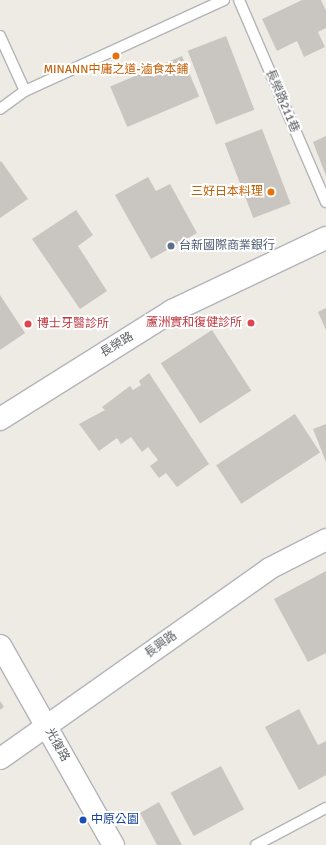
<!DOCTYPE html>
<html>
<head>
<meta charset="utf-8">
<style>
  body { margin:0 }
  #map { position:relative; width:326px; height:845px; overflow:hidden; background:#eeeae4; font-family:Signika,"Noto Sans TC",sans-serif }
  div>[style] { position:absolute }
  .building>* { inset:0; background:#c9c5c1; transform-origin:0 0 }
  .roads { filter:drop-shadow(1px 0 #b1b5b8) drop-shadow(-1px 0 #b1b5b8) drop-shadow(0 1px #b1b5b8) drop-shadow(0 -1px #b1b5b8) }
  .service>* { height:10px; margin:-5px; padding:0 5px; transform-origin:5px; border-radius:5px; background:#fff }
  .minor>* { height:21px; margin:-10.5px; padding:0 10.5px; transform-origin:10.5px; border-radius:10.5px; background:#fff }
  .tertiary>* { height:22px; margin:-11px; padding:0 11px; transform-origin:11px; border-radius:11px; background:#fff }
  .dots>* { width:11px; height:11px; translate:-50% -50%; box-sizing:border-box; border:2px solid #fff; border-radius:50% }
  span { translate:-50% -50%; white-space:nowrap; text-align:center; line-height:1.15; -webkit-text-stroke:4px #fff; paint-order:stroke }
  .food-label { font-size:12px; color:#c56008 }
  .right { translate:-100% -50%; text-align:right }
  .street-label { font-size:12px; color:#5c6064 }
  .service-label { font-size:12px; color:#4e5e75 }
  .left { translate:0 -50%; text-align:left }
  .health-label { font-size:12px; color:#be3a42 }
  .transit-label { font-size:12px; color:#164399 }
</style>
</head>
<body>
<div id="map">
  <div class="building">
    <i style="clip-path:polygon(302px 0,321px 0,326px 11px,326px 28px,318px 32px,325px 47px,304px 57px,297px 41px,277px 51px,262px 19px)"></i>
    <i style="left:226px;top:36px;width:79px;height:41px;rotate:69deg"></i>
    <i style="left:182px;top:56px;width:44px;height:78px;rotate:67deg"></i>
    <i style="left:262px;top:129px;width:80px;height:40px;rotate:69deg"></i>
    <i style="clip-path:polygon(326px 136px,326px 176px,313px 142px)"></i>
    <i style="clip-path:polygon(1px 161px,28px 199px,0 218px,0 162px)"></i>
    <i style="clip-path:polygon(148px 177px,156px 191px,170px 184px,197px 233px,151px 259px,115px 195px)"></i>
    <i style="clip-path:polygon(76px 210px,93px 235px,78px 246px,107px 291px,80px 309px,32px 239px)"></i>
    <i style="clip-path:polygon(0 295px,25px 333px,0 350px)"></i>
    <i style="clip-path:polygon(326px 308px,326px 330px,318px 312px)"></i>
    <i style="left:212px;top:330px;width:72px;height:61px;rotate:57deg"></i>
    <i style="clip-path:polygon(149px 373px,209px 464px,177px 487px,166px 473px,159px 478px,150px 466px,158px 460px,148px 447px,142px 452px,131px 437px,121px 444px,117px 438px,99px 451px,79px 424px,105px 410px,102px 407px,130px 386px,133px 390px,141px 385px,139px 381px)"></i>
    <i style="left:295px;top:414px;width:46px;height:94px;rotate:57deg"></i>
    <i style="clip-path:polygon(326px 424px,326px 462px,313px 429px)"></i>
    <i style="clip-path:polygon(326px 571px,326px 653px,308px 662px,274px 599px)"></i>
    <i style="clip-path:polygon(0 701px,4px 707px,0 710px)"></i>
    <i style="clip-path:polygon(299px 709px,318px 745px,326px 741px,326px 775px,299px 790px,265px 727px)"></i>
    <i style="left:221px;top:766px;width:49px;height:57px;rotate:62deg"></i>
    <i style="clip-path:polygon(159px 802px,182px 845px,157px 845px,140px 813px)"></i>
  </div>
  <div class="roads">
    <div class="service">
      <i style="left:239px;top:0;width:220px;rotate:66.7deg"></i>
      <i style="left:0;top:36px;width:60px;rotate:65.6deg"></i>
      <i style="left:0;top:109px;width:31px;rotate:-36deg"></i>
      <i style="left:25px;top:91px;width:219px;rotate:-24.6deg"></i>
      <i style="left:256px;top:845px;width:79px;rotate:-27.9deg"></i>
    </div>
    <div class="minor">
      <i style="left:0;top:645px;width:230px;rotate:60.5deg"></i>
      <i style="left:0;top:758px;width:329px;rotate:-35.2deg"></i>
      <i style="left:269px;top:568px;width:64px;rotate:-27deg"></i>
    </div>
    <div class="tertiary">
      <i style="left:0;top:419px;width:203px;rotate:-32.1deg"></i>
      <i style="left:172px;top:311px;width:170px;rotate:-25.4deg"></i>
    </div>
  </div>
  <div class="dots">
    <i style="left:116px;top:56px;background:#e8710a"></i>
    <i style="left:271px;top:192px;background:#e8710a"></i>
    <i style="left:171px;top:246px;background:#5c6f8a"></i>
    <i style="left:251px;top:323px;background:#e0444e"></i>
    <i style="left:28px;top:324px;background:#e0444e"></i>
    <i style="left:83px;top:820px;background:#1a4fb4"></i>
  </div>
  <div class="food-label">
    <span style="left:116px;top:70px">MINANN中庸之道-滷食本鋪</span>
    <span class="right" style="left:263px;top:192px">三好日本料理</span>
  </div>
  <div class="street-label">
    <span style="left:282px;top:101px;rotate:67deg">長榮路211巷</span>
    <span style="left:117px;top:345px;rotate:-31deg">長榮路</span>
    <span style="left:161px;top:645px;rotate:-36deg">長興路</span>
    <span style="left:57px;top:745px;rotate:61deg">光復路</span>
  </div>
  <div class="service-label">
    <span class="left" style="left:179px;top:246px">台新國際商業銀行</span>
  </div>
  <div class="health-label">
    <span class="right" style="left:242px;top:323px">蘆洲實和復健診所</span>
    <span class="left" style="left:37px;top:324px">博士牙醫診所</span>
  </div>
  <div class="transit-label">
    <span class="left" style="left:91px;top:820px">中原公園</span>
  </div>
</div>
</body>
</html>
